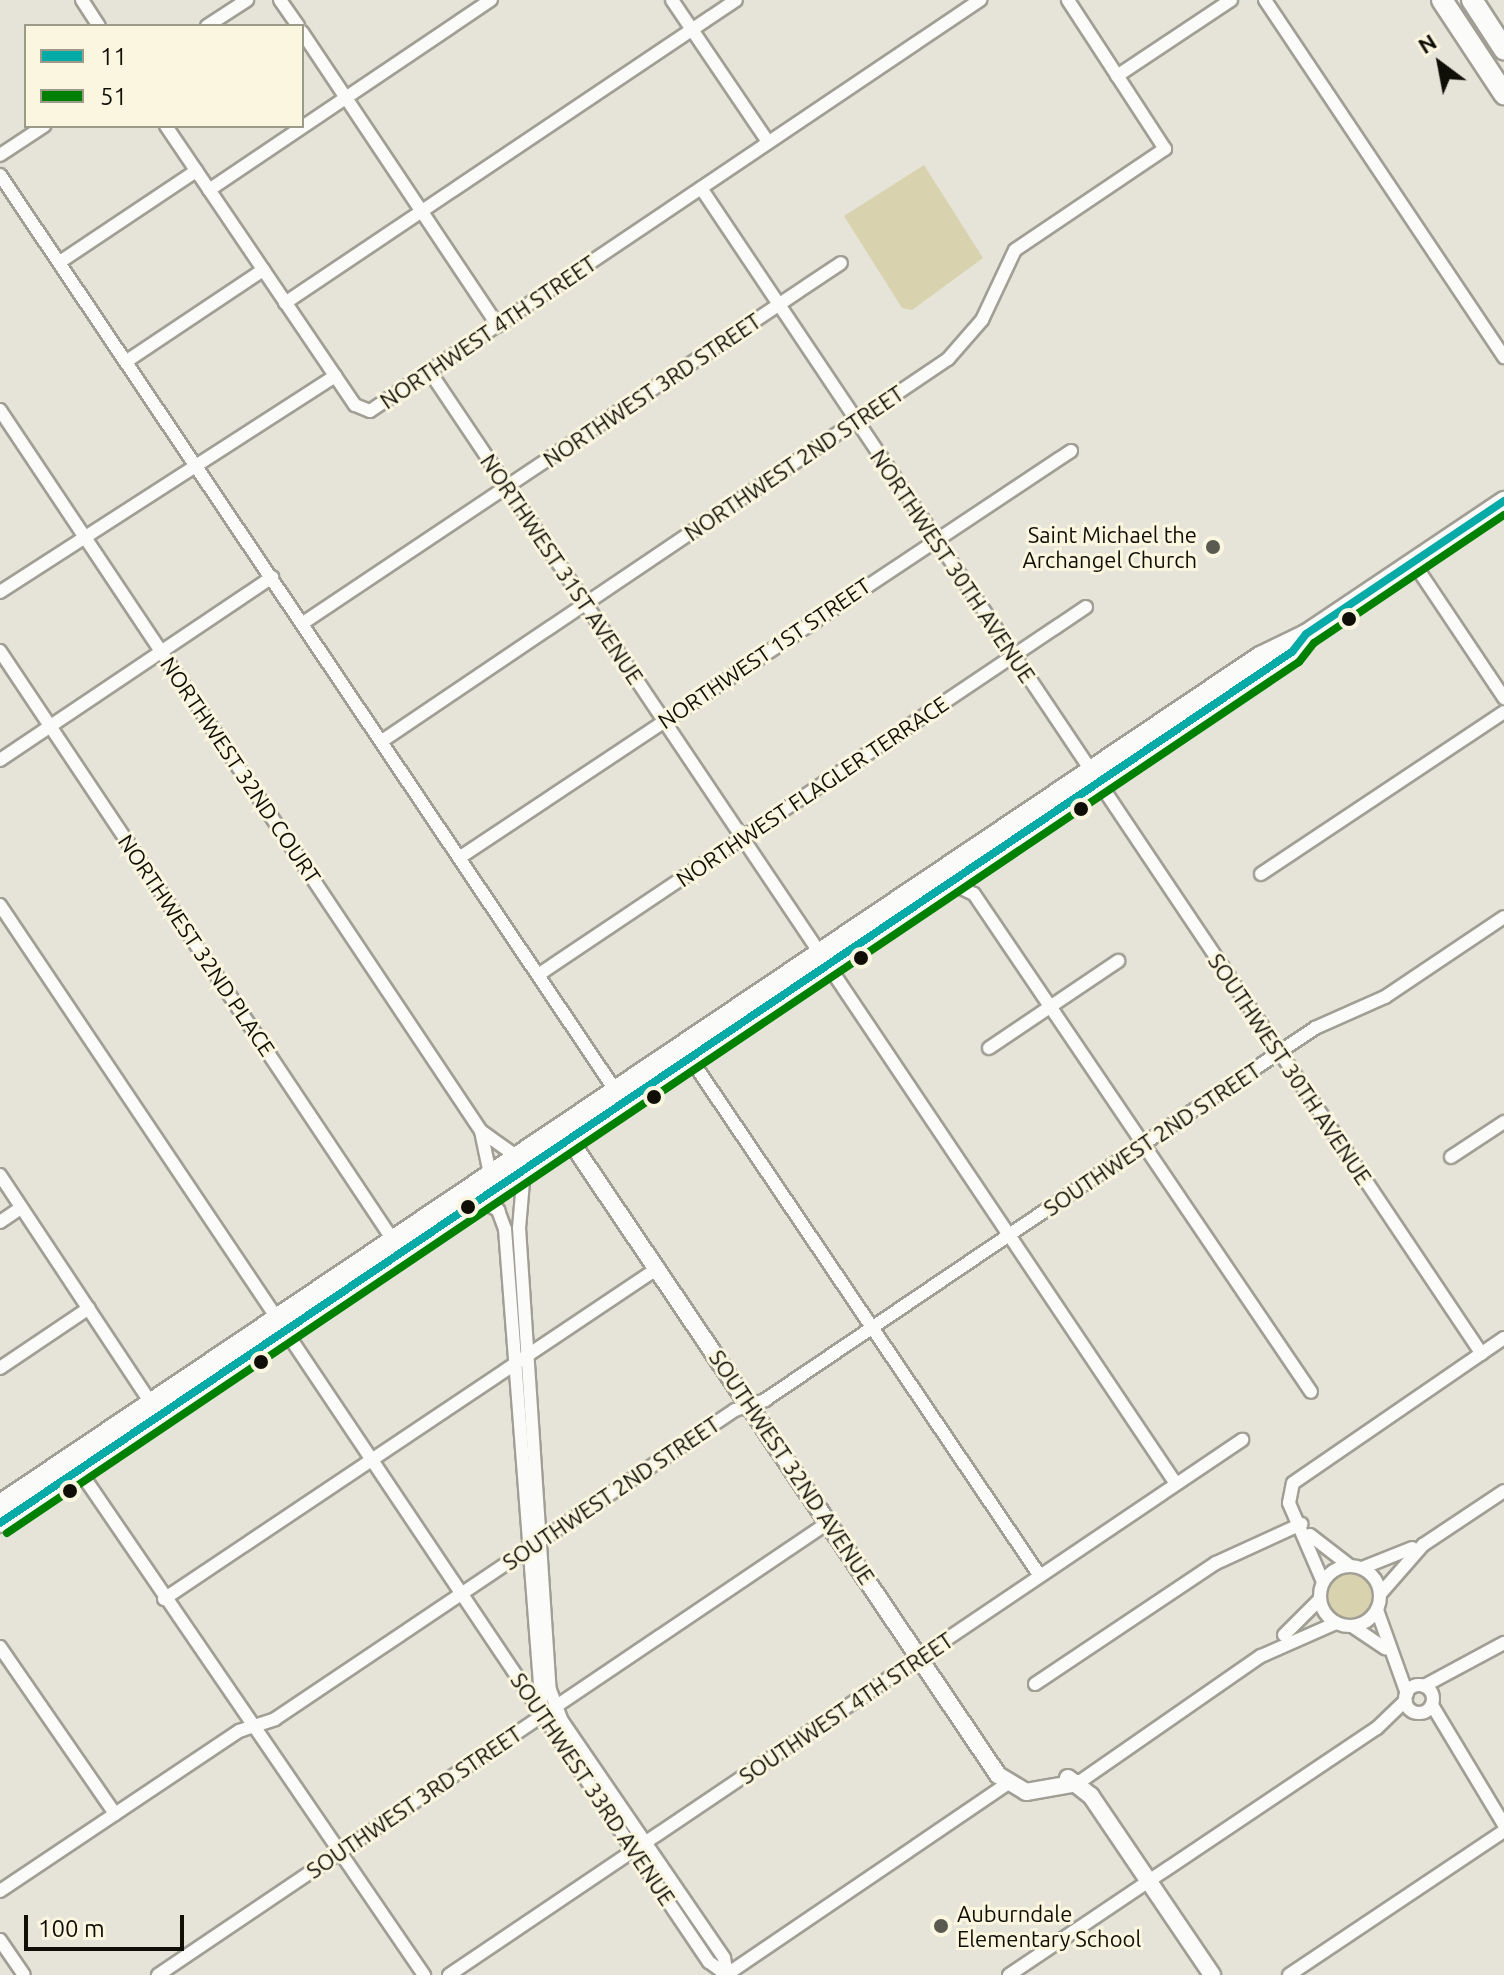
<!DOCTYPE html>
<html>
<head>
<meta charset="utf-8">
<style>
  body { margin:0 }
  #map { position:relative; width:1504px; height:1975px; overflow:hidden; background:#e6e4d8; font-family:Ubuntu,sans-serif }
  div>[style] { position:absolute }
  .green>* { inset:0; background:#d8d2af }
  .round { border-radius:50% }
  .roads { filter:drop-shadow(2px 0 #a19f95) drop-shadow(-2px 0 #a19f95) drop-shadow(0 2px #a19f95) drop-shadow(0 -2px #a19f95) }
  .minor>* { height:12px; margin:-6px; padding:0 6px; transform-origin:6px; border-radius:6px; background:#fbfbf9 }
  .minor>.ring { margin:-6px; padding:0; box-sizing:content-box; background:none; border:12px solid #fbfbf9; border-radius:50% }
  .tertiary>* { height:16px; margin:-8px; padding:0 8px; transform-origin:8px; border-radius:8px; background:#fbfbf9 }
  .secondary>* { height:18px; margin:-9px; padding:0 9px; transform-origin:9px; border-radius:9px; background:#fbfbf9 }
  .trunk>* { height:20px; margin:-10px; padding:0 10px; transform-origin:10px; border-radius:10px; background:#fbfbf9 }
  .bus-1>* { height:8px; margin:-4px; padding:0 4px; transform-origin:4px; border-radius:4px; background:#06aba8 }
  .bus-2>* { height:8px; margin:-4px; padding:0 4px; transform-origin:4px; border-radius:4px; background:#008000 }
  .dots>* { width:22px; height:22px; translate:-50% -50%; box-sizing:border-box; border:4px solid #faf6df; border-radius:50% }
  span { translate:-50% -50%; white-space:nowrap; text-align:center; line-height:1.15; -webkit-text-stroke:6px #faf6df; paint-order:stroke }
  .street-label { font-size:22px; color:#100f07 }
  .poi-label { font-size:22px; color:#100f07 }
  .right { translate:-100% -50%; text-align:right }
  .left { translate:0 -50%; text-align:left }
  .legend { position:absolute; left:24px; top:24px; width:280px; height:104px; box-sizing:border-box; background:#faf6df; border:2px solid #9c9a89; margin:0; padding:10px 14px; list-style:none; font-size:24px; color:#100f07 }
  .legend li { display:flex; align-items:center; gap:16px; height:40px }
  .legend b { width:40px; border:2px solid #9c9a89 }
  .north { position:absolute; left:1400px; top:24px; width:80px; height:80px; -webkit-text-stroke:6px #faf6df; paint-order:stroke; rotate:328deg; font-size:22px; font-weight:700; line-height:32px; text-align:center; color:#100f07 }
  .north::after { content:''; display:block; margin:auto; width:28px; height:36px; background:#100f07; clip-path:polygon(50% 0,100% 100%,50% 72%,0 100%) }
  .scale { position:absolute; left:24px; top:1915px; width:160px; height:36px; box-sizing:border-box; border:4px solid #100f07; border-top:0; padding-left:10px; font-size:24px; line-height:28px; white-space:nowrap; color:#100f07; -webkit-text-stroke:6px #faf6df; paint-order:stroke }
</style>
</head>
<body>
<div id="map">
  <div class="green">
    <i style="clip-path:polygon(924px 165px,983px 258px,912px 310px,902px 308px,844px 216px)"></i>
    <i class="round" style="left:1326px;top:1570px;width:50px;height:50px"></i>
  </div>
  <div class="roads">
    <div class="minor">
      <i style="left:82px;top:0;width:31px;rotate:57deg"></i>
      <i style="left:280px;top:0;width:32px;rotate:55deg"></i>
      <i style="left:672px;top:0;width:171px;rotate:55.9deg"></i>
      <i style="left:1265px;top:0;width:430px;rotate:56.2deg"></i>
      <i style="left:207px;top:26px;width:48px;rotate:-33deg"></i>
      <i style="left:302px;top:32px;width:353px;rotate:56.3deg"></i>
      <i style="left:1117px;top:76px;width:137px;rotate:-33.7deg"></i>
      <i style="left:166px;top:126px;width:337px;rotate:55.9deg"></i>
      <i style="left:355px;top:405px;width:16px;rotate:22deg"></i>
      <i style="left:370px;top:411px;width:736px;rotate:-33.97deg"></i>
      <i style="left:0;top:155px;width:53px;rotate:-33.4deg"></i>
      <i style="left:0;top:175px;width:1102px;rotate:56.09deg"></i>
      <i style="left:701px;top:188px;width:1403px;rotate:56.19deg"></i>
      <i style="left:209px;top:190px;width:340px;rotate:-34deg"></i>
      <i style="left:60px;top:262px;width:164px;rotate:-33.8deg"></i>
      <i style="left:285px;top:303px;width:543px;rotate:-33.89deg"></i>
      <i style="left:127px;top:361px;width:164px;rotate:-33.8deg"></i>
      <i style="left:430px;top:372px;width:1339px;rotate:56.14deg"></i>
      <i style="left:0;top:410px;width:867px;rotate:56.29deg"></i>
      <i style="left:481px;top:1131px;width:43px;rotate:35.5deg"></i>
      <i style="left:1413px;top:562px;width:164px;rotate:56.2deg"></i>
      <i style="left:0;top:592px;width:399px;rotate:-32.8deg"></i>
      <i style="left:303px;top:623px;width:647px;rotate:-33.79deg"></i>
      <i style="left:0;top:651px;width:708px;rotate:56.29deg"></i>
      <i style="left:382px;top:741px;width:683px;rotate:-34.02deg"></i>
      <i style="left:948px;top:359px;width:52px;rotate:-48.9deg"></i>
      <i style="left:982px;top:320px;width:77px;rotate:-64.8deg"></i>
      <i style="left:1015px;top:250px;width:181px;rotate:-34deg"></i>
      <i style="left:1165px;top:149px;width:178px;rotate:-123.1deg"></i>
      <i style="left:0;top:760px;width:328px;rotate:-33.9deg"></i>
      <i style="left:459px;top:858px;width:735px;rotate:-33.63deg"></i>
      <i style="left:1261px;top:874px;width:292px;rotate:-33.7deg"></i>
      <i style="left:951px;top:883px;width:25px;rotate:26deg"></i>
      <i style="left:974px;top:894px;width:601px;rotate:55.91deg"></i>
      <i style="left:0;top:905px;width:1139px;rotate:56.17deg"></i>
      <i style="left:634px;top:1851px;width:134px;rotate:56deg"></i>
      <i style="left:709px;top:1962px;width:22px;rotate:36deg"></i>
      <i style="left:538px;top:975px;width:660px;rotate:-33.88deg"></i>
      <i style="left:989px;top:1048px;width:156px;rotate:-34deg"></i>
      <i style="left:690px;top:1058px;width:625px;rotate:55.95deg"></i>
      <i style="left:481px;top:1131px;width:44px;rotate:78.2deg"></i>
      <i style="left:1451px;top:1157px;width:64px;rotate:-33.4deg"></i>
      <i style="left:524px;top:1170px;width:58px;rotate:94.9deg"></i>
      <i style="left:519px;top:1228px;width:463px;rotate:86.2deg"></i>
      <i style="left:550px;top:1690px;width:33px;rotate:69deg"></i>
      <i style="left:562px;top:1721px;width:287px;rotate:55.6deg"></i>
      <i style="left:724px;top:1958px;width:17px;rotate:80deg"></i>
      <i style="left:0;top:1175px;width:273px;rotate:56.5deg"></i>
      <i style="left:480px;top:1200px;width:21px;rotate:29deg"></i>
      <i style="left:498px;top:1210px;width:20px;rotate:70deg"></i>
      <i style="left:505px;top:1229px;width:478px;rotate:85.6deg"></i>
      <i style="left:0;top:1222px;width:25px;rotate:-34deg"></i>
      <i style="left:0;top:1368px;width:107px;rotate:-34deg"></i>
      <i style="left:79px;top:1470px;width:612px;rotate:55.66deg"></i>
      <i style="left:1310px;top:1535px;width:49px;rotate:37.6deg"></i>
      <i class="ring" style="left:1320px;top:1566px;width:48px;height:48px"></i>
      <i style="left:1362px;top:1568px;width:54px;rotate:-21.8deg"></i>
      <i style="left:1323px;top:1582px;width:86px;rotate:-113.3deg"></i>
      <i style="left:1289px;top:1503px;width:20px;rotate:-79deg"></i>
      <i style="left:1293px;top:1483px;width:256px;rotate:-34.5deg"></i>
      <i style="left:1381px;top:1593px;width:64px;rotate:-48.8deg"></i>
      <i style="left:1423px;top:1545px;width:97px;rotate:-33.7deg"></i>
      <i style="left:164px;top:1599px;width:595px;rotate:-33.82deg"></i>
      <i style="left:1377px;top:1610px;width:89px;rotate:70.3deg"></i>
      <i style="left:1352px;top:1626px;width:40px;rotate:34deg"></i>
      <i style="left:1284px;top:1635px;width:51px;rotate:-45deg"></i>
      <i style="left:0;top:1647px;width:203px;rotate:55.4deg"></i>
      <i style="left:1035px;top:1684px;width:218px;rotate:-33.8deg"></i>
      <i style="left:1216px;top:1563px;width:94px;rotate:-24.6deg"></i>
      <i class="ring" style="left:1405px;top:1685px;width:16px;height:16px"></i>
      <i style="left:1424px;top:1686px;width:91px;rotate:-28.3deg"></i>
      <i style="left:1432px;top:1705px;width:140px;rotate:59deg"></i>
      <i style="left:1078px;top:1783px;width:223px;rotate:-34.8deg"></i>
      <i style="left:1261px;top:1656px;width:82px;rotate:-23.7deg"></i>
      <i style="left:0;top:1891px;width:288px;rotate:-33.8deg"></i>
      <i style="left:239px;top:1731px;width:38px;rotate:-18deg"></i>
      <i style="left:275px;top:1719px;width:554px;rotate:-33.89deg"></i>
      <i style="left:735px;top:1410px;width:32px;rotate:-18deg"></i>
      <i style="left:765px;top:1400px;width:664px;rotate:-34.07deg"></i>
      <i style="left:1315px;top:1028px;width:77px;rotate:-23.9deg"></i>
      <i style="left:1385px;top:997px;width:143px;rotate:-33.9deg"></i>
      <i style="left:0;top:1940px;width:42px;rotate:55.6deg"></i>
      <i style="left:158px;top:1975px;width:810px;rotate:-34.02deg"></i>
      <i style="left:449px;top:1975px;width:957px;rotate:-34.01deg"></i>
      <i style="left:726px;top:1975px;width:341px;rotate:-34.2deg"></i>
      <i style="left:1009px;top:1975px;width:443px;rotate:-33.9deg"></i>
      <i style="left:1377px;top:1728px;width:40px;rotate:-44deg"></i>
      <i style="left:1289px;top:1975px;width:259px;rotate:-33.8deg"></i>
    </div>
    <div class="tertiary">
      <i style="left:569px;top:1139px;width:767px;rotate:56deg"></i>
      <i style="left:998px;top:1775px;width:33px;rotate:31deg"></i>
      <i style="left:1026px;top:1792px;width:53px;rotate:-9.8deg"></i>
      <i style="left:1068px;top:1778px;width:29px;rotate:38deg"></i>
      <i style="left:1091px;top:1796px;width:216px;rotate:55.9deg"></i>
    </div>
    <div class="secondary">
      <i style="left:0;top:1504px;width:1519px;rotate:-33.94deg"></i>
      <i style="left:1260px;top:656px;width:51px;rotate:-25.6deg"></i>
      <i style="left:1306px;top:634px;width:239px;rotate:-33.9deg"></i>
      <i style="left:0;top:1523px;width:1558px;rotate:-33.99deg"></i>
      <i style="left:1292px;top:652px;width:23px;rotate:-52deg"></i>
    </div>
    <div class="trunk">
      <i style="left:1442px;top:0;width:113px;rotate:56.6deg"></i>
      <i style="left:1472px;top:0;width:59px;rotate:56.9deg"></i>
    </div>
  </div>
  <div class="bus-1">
    <i style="left:0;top:1523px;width:1558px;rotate:-33.99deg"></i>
    <i style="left:1292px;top:652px;width:23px;rotate:-52deg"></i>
    <i style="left:1306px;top:634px;width:239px;rotate:-33.9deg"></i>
  </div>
  <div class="bus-2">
    <i style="left:7px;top:1533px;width:1558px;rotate:-33.99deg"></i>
    <i style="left:1299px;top:662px;width:24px;rotate:-52deg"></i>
    <i style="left:1314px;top:643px;width:229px;rotate:-34deg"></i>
  </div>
  <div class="dots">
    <i style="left:1213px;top:547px;background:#5b5a50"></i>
    <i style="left:1349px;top:619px;background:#100f07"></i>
    <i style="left:1081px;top:809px;background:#100f07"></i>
    <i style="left:861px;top:958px;background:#100f07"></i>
    <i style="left:654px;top:1097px;background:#100f07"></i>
    <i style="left:468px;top:1207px;background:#100f07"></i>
    <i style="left:261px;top:1362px;background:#100f07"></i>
    <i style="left:70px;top:1491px;background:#100f07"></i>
    <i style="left:941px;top:1926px;background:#5b5a50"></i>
  </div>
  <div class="street-label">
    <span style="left:488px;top:332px;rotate:-34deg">NORTHWEST 4TH STREET</span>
    <span style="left:652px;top:390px;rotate:-34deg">NORTHWEST 3RD STREET</span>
    <span style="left:794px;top:463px;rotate:-34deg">NORTHWEST 2ND STREET</span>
    <span style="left:953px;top:566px;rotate:56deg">NORTHWEST 30TH AVENUE</span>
    <span style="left:562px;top:569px;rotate:56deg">NORTHWEST 31ST AVENUE</span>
    <span style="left:764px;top:653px;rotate:-34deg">NORTHWEST 1ST STREET</span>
    <span style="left:241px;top:770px;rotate:56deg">NORTHWEST 32ND COURT</span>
    <span style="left:812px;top:791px;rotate:-34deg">NORTHWEST FLAGLER TERRACE</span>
    <span style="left:197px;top:945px;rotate:56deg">NORTHWEST 32ND PLACE</span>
    <span style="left:1290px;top:1069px;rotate:56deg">SOUTHWEST 30TH AVENUE</span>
    <span style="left:1152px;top:1139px;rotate:-34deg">SOUTHWEST 2ND STREET</span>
    <span style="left:792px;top:1467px;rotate:56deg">SOUTHWEST 32ND AVENUE</span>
    <span style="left:611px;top:1493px;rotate:-34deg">SOUTHWEST 2ND STREET</span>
    <span style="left:846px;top:1708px;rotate:-34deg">SOUTHWEST 4TH STREET</span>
    <span style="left:593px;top:1789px;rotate:56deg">SOUTHWEST 33RD AVENUE</span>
    <span style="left:414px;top:1802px;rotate:-34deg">SOUTHWEST 3RD STREET</span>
  </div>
  <div class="poi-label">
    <span class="right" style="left:1197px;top:547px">Saint Michael the<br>Archangel Church</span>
    <span class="left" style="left:957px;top:1926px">Auburndale<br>Elementary School</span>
  </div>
  <ul class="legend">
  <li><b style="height:10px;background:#06aba8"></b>11</li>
  <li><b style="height:10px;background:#008000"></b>51</li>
  </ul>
  <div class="north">N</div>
  <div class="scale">100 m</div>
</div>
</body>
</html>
